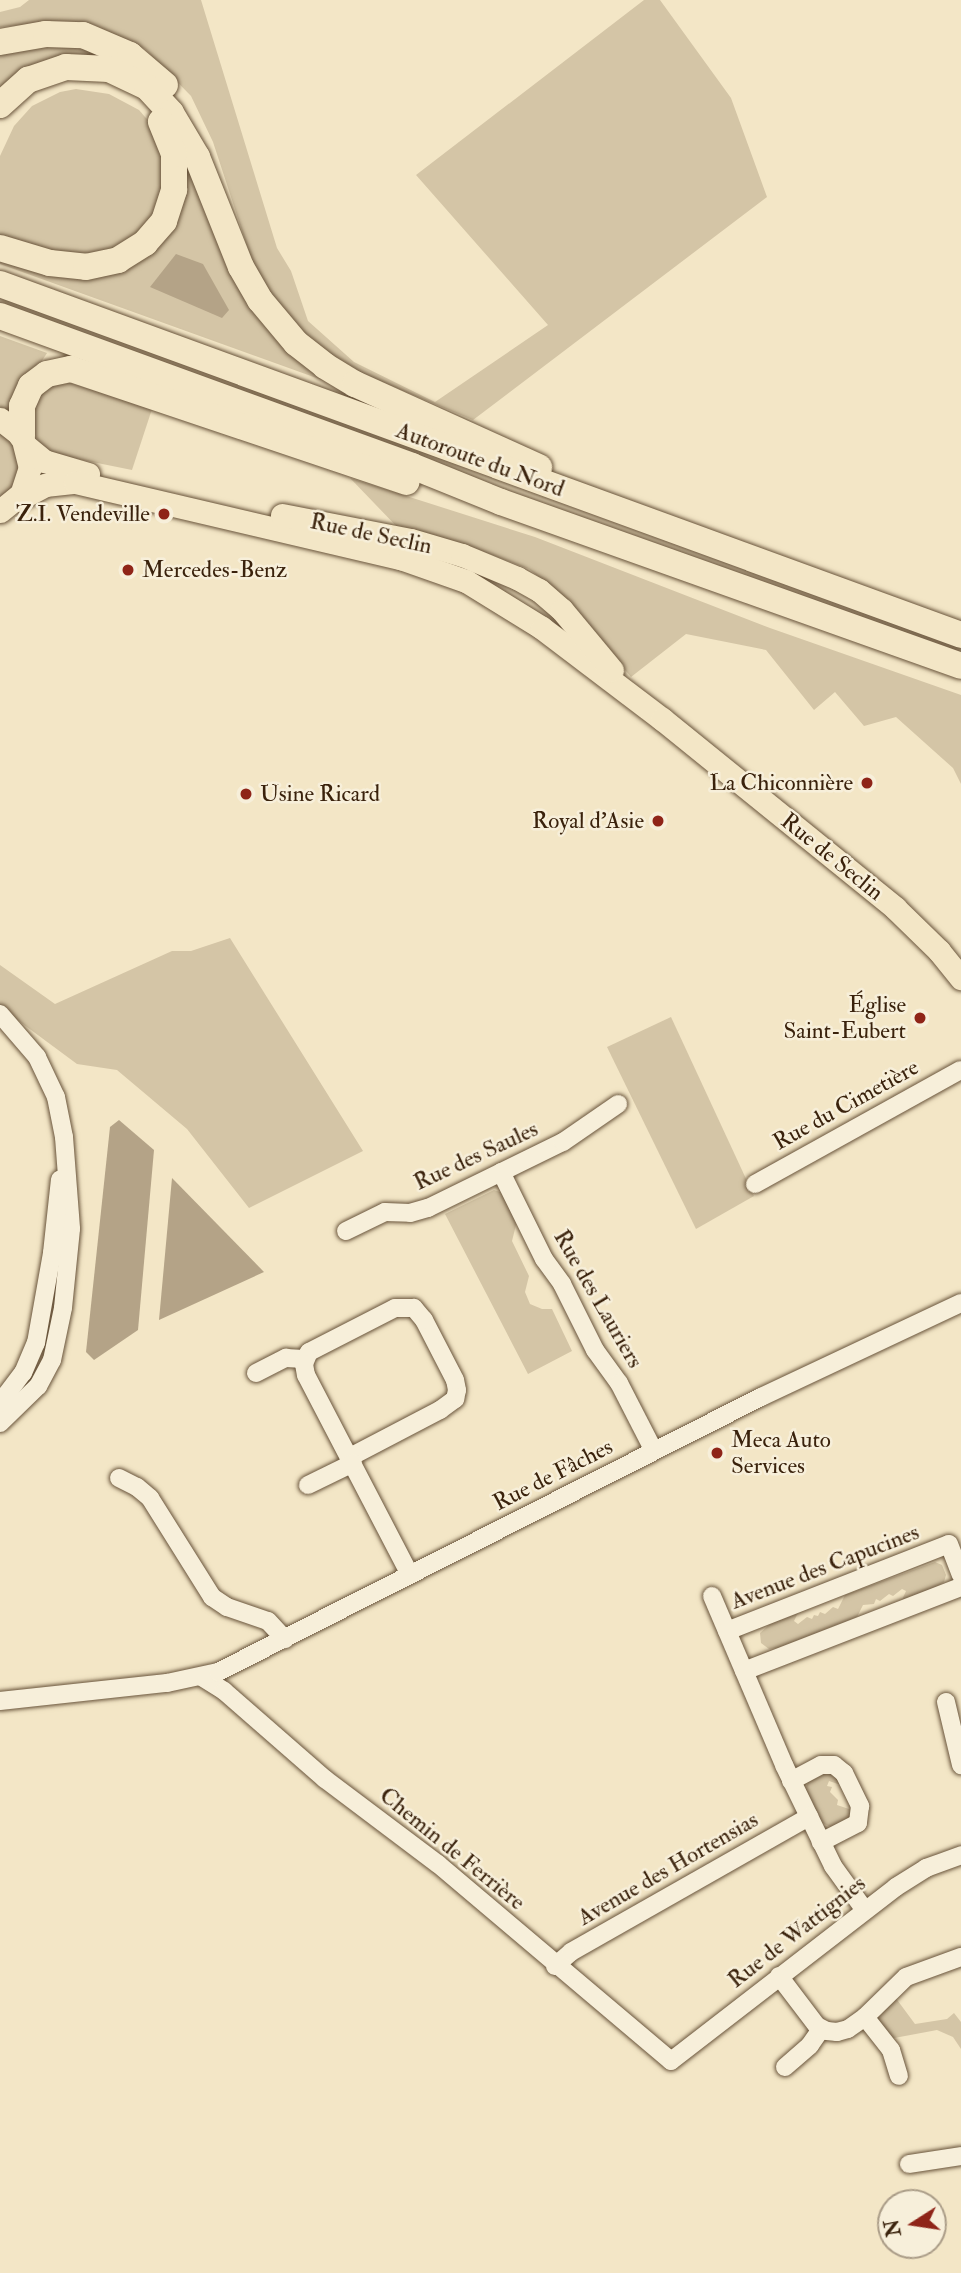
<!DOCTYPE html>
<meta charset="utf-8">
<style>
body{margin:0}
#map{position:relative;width:961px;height:2273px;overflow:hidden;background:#f3e6c6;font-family:"IM FELL Double Pica",serif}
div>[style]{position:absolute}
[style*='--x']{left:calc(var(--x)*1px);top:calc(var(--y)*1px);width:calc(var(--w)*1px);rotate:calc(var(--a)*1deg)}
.green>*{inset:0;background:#d4c5a6}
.water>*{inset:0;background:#b4a387}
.roads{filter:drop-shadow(0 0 2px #68533a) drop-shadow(0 0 2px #68533a)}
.minor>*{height:18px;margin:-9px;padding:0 9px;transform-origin:9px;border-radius:9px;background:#f7efda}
.major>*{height:23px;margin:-11.5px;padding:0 11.5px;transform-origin:11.5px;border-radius:11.5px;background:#f3e6c6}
.highway>*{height:26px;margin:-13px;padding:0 13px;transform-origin:13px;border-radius:13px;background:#f3e6c6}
.dots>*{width:19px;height:19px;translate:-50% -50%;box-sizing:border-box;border:4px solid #f7efda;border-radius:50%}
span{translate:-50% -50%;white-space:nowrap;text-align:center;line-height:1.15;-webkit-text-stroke:5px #f7efda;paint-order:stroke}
.street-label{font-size:23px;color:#3a220c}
.poi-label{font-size:23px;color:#3a220c}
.right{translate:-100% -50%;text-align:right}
.left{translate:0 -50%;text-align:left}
.north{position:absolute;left:877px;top:2189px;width:70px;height:70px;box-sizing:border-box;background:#f7efda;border:2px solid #ab9d88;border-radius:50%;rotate:258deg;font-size:19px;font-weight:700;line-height:28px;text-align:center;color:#3a220c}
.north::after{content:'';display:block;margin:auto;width:24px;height:32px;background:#8f2418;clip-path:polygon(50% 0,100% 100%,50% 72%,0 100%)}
</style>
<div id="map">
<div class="green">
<div style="clip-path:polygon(29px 0,201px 0,277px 248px,291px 271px,308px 321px,354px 362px,435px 402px,548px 325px,416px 175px,644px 0,660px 0,731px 98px,767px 197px,473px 420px,344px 366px,303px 335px,271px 298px,250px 255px,213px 142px,191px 96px,145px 49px,92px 24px,44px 23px,0 27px,0 12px,20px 7px)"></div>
<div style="clip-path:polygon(68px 41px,102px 56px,72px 54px,56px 57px,0 89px,0 51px)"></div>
<div style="clip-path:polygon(76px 89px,109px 94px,139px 110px,152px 125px,164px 156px,161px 202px,146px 226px,119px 248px,72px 257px,0 237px,0 156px,14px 126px,32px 106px,60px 92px)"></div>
<div style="clip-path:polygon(182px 155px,223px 241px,336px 385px,0 264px,0 255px,29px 266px,154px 245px)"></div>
<div style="clip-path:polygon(0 336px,47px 353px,10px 410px,0 407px)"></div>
<div style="clip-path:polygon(67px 382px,152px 409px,132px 470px,53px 454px,40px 445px,32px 428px,34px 402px,51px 385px)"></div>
<div style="clip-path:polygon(0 430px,8px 436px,19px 453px,18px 480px,0 501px)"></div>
<div style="clip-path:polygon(350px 478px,535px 537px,770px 628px,961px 695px,961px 784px,953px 768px,896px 717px,864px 726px,835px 692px,814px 710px,766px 650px,686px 634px,631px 677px,564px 597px,529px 569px,474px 548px,400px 530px)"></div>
<div style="clip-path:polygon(230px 938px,363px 1151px,249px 1208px,187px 1129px,117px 1070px,77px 1064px,0 1007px,0 965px,55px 1004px,172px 951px,191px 951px)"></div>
<div style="clip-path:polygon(671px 1017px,754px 1196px,696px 1229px,607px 1047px)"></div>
<div style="clip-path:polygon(494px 1190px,503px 1193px,517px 1221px,512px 1241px,529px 1276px,525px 1292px,530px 1304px,542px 1309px,552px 1309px,572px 1351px,528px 1374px,445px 1214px)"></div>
<div style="clip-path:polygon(935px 1562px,942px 1565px,946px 1575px,944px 1582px,936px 1587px,902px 1600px,906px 1591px,902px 1589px,893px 1596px,889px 1594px,880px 1601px,876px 1599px,874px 1604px,863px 1605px,857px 1617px,778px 1648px,769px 1649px,761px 1643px,760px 1633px,770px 1624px,798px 1613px,794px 1621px,798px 1624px,807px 1617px,812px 1619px,814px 1615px,818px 1616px,820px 1612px,825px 1614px,833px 1607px,838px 1609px,845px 1595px)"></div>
<div style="clip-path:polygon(826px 1773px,837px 1776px,841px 1785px,829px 1781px,827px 1786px,832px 1787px,830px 1792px,838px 1800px,837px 1805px,852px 1810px,850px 1818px,831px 1827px,822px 1823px,805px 1791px,808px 1782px)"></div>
<div style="clip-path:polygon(895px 1997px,915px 2024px,947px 2019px,954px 2013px,961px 2022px,961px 2049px,953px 2037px,937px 2030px,889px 2039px,876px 2021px)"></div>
</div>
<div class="water">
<div style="clip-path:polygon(176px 254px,203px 264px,229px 310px,222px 318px,150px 287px)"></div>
<div style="clip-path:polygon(119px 1120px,154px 1150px,138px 1330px,94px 1360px,86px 1352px,110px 1127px)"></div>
<div style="clip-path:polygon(172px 1178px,264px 1272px,159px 1320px)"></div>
</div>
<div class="roads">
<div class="minor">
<div style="--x:0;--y:1014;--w:57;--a:49.3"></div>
<div style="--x:37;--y:1057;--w:44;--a:64.6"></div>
<div style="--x:56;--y:1097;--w:41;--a:78.7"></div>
<div style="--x:64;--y:1137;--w:92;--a:85.6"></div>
<div style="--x:71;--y:1229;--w:79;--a:95.8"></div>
<div style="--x:63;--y:1308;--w:53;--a:101.9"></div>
<div style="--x:52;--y:1360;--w:30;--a:118"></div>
<div style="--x:38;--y:1386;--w:53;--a:135.8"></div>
<div style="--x:501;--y:1172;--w:97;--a:63.7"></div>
<div style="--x:544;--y:1259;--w:31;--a:54"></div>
<div style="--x:562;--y:1284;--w:74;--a:63.4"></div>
<div style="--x:595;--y:1350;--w:41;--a:54"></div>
<div style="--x:619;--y:1383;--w:76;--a:62.8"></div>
<div style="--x:755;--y:1184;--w:235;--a:-29"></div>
<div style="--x:346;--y:1231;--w:43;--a:-26"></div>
<div style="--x:385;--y:1212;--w:25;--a:2"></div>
<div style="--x:410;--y:1213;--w:19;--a:-16"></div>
<div style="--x:428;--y:1208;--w:150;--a:-26.1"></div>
<div style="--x:563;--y:1142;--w:67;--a:-34.6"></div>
<div style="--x:256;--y:1373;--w:34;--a:-27"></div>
<div style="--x:286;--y:1358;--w:18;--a:3"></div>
<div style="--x:0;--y:1403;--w:38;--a:-53"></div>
<div style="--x:23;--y:1373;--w:33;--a:-67"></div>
<div style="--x:36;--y:1343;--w:91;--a:-79.9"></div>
<div style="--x:52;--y:1253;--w:74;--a:-83.8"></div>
<div style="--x:350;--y:1457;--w:102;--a:-27.6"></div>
<div style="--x:440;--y:1410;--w:19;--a:-36"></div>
<div style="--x:455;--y:1399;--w:9;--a:-77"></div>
<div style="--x:457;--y:1390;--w:10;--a:-101"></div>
<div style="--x:455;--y:1380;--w:68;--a:-117.3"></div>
<div style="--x:424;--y:1320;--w:16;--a:-130"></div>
<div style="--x:414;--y:1308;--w:19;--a:180"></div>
<div style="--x:395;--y:1308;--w:97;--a:152.9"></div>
<div style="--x:309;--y:1352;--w:13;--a:113"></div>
<div style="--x:304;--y:1364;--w:11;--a:80"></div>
<div style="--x:306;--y:1375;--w:225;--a:62.5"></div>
<div style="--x:119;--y:1478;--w:20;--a:27"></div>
<div style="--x:137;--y:1487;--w:17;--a:40"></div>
<div style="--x:150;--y:1498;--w:117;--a:57.9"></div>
<div style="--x:212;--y:1597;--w:18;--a:34"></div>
<div style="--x:227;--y:1607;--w:43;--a:18.9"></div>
<div style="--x:268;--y:1621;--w:25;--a:47"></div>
<div style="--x:308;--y:1485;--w:50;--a:-26.1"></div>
<div style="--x:712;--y:1596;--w:184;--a:66.9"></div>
<div style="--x:784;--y:1765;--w:112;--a:64.1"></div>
<div style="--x:833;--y:1866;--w:53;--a:54.2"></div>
<div style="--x:727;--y:1631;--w:238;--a:-21.4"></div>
<div style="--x:949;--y:1544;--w:33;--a:69"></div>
<div style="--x:744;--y:1671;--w:233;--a:-21.2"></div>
<div style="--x:202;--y:1677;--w:26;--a:32"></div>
<div style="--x:224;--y:1691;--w:134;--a:41.1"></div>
<div style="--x:325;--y:1779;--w:141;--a:37"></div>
<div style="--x:438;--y:1864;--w:305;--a:40.2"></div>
<div style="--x:671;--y:2061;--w:284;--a:-37.7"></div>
<div style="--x:896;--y:1887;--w:36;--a:-32"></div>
<div style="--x:926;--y:1868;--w:37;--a:-20"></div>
<div style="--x:0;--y:1701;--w:168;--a:-6.2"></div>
<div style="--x:167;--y:1683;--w:52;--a:-12.2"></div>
<div style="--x:218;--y:1672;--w:609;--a:-26.86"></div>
<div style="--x:761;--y:1397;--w:221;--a:-25.2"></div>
<div style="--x:946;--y:1702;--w:65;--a:76.6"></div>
<div style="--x:791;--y:1781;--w:34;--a:-28"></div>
<div style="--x:821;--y:1765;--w:13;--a:0"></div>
<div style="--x:834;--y:1765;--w:13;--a:39"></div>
<div style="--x:844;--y:1773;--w:37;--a:64"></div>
<div style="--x:860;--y:1806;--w:17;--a:97"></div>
<div style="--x:858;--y:1823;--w:42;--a:152.8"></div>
<div style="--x:555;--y:1966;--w:21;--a:-41"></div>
<div style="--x:571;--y:1952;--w:274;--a:-29.6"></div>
<div style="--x:779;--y:1976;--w:63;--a:52.8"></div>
<div style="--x:817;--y:2026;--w:11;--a:27"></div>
<div style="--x:827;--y:2031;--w:10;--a:6"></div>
<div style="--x:837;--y:2032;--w:11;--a:-15"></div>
<div style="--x:848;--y:2029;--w:21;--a:-35"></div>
<div style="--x:865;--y:2017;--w:57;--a:-44.3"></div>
<div style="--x:906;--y:1977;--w:59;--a:-20"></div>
<div style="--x:865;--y:2017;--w:42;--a:51.8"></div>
<div style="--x:891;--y:2050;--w:27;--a:73"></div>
<div style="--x:785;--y:2067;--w:33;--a:-41"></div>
<div style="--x:810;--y:2045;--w:19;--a:-55"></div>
<div style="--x:909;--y:2164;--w:53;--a:-8.7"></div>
</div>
<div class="major">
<div style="--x:0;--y:419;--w:28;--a:38"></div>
<div style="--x:22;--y:436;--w:32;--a:76"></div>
<div style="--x:30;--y:467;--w:28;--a:108"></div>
<div style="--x:21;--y:494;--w:27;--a:141"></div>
<div style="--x:27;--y:447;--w:22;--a:39"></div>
<div style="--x:44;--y:461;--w:46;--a:16.5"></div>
<div style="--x:17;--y:500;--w:32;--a:-28"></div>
<div style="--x:45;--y:485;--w:30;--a:-6"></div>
<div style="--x:75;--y:482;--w:334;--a:13.2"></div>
<div style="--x:400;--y:558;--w:70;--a:19.2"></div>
<div style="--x:466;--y:581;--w:89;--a:31.7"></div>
<div style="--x:542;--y:628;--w:151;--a:37.2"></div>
<div style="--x:662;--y:719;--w:300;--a:39"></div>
<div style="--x:895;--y:908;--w:62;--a:44.3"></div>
<div style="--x:939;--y:951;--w:35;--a:51"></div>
<div style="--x:282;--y:515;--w:131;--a:11"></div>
<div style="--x:411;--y:540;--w:53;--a:16.4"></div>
<div style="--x:462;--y:555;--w:60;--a:22.7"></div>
<div style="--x:517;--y:578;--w:25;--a:29"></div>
<div style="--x:539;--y:590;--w:30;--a:41"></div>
<div style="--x:562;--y:610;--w:78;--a:50.2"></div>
</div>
<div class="highway">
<div style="--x:0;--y:42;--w:47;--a:-9.9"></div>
<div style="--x:46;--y:34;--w:37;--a:2"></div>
<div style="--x:83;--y:35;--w:51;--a:23.1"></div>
<div style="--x:130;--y:55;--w:46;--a:40.6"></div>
<div style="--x:0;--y:105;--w:38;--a:-42"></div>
<div style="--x:28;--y:80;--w:40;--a:-18.9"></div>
<div style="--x:66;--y:67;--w:43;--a:2.7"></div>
<div style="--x:109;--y:69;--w:42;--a:25.3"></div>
<div style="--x:147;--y:87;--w:35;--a:47"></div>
<div style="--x:171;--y:113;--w:51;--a:59.4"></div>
<div style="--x:197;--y:157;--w:118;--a:68.2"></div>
<div style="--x:241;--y:267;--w:38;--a:60"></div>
<div style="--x:260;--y:300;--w:56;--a:50.1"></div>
<div style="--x:296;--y:343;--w:37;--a:38"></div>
<div style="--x:325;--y:366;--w:35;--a:31"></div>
<div style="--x:355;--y:384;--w:202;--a:24.3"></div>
<div style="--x:0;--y:248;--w:52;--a:16.7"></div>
<div style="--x:50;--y:263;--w:36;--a:6"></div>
<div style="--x:86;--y:267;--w:33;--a:-12"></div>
<div style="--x:118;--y:260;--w:32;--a:-32"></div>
<div style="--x:145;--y:243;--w:29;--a:-49"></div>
<div style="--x:164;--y:221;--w:33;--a:-72"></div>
<div style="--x:174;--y:190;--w:36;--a:-90"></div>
<div style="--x:174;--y:154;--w:35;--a:-112"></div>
<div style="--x:0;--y:284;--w:1023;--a:20.06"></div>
<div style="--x:0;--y:316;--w:438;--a:20"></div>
<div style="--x:412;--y:466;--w:96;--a:22"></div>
<div style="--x:501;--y:502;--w:488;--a:19.6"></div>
<div style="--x:22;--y:436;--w:30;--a:-90"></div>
<div style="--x:22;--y:406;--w:22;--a:-66"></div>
<div style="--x:31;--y:386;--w:20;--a:-37"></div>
<div style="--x:47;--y:374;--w:25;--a:-12"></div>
<div style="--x:71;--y:369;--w:354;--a:18.6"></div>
</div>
</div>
<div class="dots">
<div style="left:164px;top:514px;background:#8f2418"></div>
<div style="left:128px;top:570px;background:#8f2418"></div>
<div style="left:867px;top:783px;background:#8f2418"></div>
<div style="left:246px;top:794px;background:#8f2418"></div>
<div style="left:658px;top:821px;background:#8f2418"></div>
<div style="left:920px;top:1018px;background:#8f2418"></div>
<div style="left:717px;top:1453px;background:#8f2418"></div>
</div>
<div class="street-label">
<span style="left:480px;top:460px;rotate:20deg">Autoroute du Nord</span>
<span style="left:371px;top:534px;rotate:12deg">Rue de Seclin</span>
<span style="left:832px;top:857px;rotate:39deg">Rue de Seclin</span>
<span style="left:846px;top:1105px;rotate:-29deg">Rue du Cimetière</span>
<span style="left:476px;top:1156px;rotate:-25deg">Rue des Saules</span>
<span style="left:598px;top:1299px;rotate:60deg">Rue des Lauriers</span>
<span style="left:553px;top:1475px;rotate:-27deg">Rue de Fâches</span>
<span style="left:825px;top:1567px;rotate:-21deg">Avenue des Capucines</span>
<span style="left:452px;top:1849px;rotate:39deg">Chemin de Ferrière</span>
<span style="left:668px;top:1869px;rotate:-30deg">Avenue des Hortensias</span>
<span style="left:797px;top:1932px;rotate:-38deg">Rue de Wattignies</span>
</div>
<div class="poi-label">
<span class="right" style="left:150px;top:514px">Z.I. Vendeville</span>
<span class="left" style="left:142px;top:570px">Mercedes-Benz</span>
<span class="right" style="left:853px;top:783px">La Chiconnière</span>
<span class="left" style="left:260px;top:794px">Usine Ricard</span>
<span class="right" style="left:644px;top:821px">Royal d'Asie</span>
<span class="right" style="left:906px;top:1018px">Église<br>Saint-Eubert</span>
<span class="left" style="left:731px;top:1453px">Meca Auto<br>Services</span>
</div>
<div class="north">N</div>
</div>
